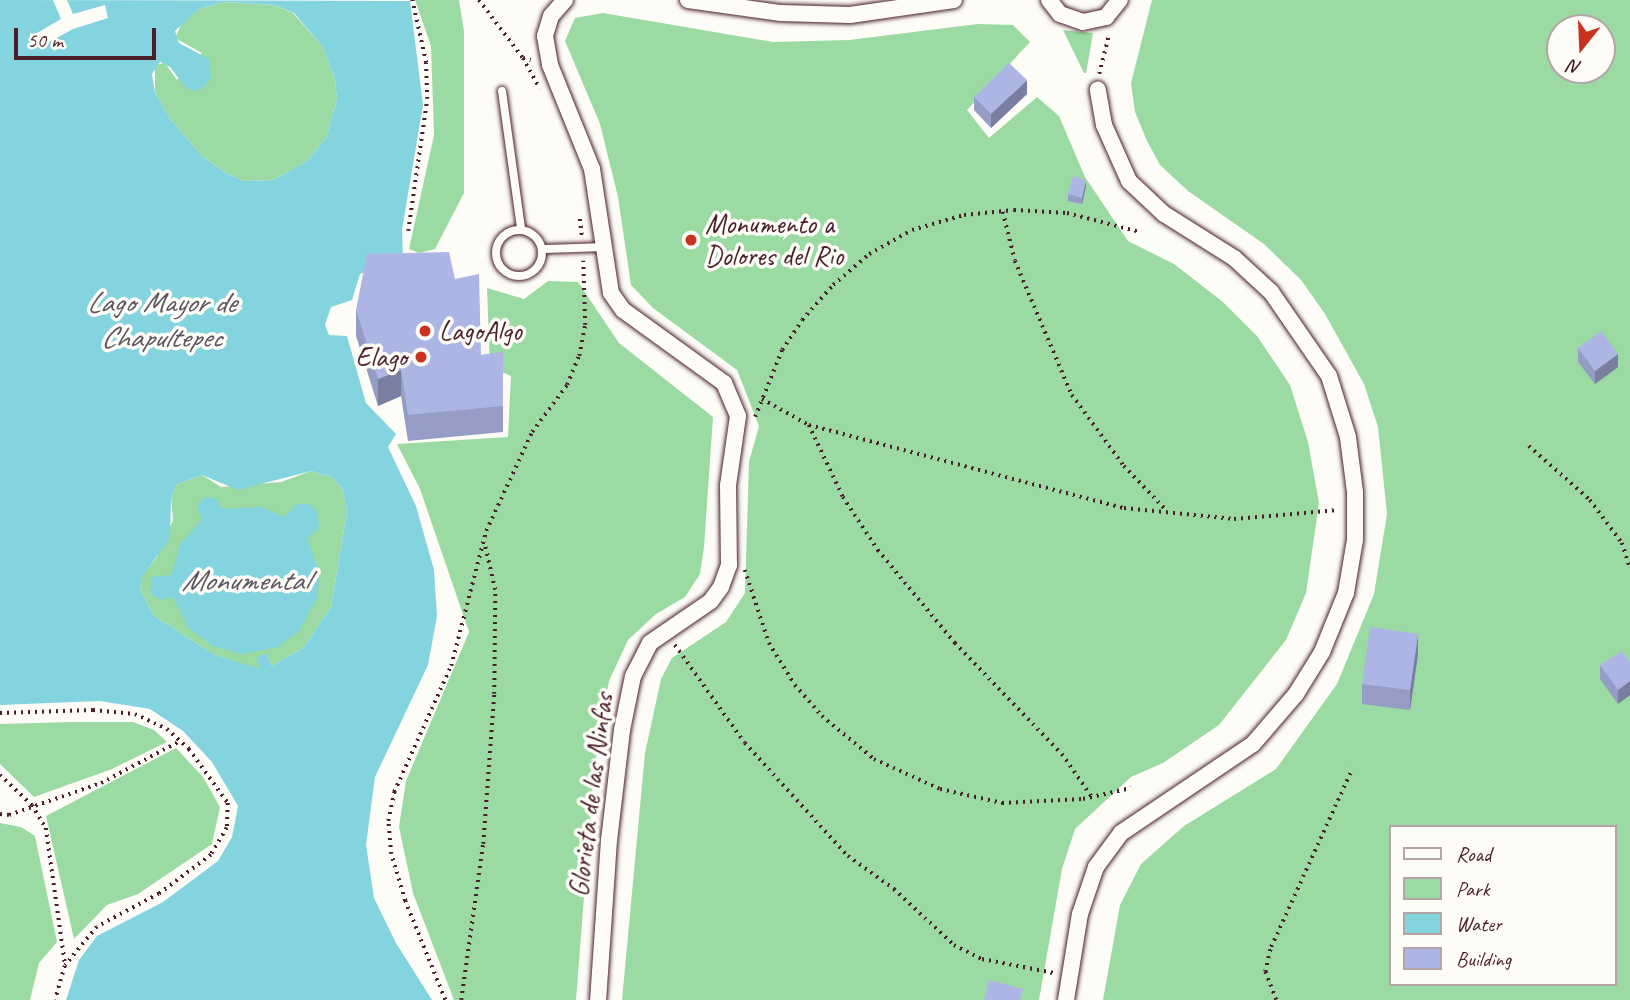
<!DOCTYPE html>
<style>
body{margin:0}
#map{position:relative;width:1630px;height:1000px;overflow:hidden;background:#fdfcf7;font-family:Caveat,sans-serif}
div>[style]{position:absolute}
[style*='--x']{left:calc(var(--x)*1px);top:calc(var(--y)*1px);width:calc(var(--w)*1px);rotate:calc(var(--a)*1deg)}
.green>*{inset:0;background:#9bdaa3}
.water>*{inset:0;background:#84d4df}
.pier>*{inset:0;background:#fdfcf7}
.path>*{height:3.5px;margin-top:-1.75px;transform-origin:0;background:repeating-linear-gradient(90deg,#4a1f2b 0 2px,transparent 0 7px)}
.roads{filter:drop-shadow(0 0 2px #4a1f2b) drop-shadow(0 0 2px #4a1f2b)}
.lane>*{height:8px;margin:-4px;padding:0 4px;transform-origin:4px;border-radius:4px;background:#fdfcf7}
.lane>.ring{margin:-4px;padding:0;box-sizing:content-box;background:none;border:8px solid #fdfcf7;border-radius:50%}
.street>*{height:16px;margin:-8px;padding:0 8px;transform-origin:8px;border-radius:8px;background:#fdfcf7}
.wall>*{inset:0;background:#959cc5}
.shaded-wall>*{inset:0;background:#797fa0}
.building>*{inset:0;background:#adb5e5}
.dots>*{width:19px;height:19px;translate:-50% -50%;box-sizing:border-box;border:4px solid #fdfcf7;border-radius:50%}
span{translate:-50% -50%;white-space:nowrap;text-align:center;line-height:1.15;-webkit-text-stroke:7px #fdfcf7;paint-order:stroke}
.poi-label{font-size:28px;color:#4a1f2b}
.left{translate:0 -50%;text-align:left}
.right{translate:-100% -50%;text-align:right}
.street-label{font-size:28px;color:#4a1f2b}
.water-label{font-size:30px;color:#5b5561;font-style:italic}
.legend{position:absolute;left:1389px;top:825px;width:228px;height:161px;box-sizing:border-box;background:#fdfcf7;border:2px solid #b5a4a5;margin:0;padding:9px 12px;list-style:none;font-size:21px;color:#4a1f2b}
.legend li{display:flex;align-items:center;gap:14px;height:35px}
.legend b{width:35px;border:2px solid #b5a4a5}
.north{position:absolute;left:1546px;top:14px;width:70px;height:70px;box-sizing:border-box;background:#fdfcf7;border:2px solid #b5a4a5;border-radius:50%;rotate:198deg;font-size:19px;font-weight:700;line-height:28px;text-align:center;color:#4a1f2b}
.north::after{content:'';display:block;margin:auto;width:24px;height:32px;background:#c8321e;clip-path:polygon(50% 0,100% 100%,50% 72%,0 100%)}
.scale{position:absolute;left:14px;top:28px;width:142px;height:32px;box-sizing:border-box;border:4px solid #4a1f2b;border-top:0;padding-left:9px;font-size:21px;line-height:24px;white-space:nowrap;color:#4a1f2b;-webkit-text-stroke:5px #fdfcf7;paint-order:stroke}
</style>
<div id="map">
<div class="green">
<div style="clip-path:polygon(415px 0,459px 0,464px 31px,464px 193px,435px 249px,419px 253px,409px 249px,434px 135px,431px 46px)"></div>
<div style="clip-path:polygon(evenodd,1152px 0,1630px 0,1630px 1000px,1103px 1000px,1120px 905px,1141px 864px,1184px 826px,1276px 769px,1337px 684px,1374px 594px,1387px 514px,1378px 427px,1364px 384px,1325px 314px,1301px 280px,1264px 244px,1188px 191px,1160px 165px,1147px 141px,1135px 112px,1131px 83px,1152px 0,1560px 28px,1602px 28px,1602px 70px,1560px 70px,1560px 28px,1152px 0,1390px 827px,1614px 827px,1614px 984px,1390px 984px,1390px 827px)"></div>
<div style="clip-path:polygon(224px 2px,274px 5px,293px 13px,323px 47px,335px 79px,337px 99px,326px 138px,307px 161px,273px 180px,244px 181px,224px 172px,201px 155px,172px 121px,155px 93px,155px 65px,165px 63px,177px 80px,202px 53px,175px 38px,182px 23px,199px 9px)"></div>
<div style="clip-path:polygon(603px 13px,773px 42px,849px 40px,978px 24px,1013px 25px,1030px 42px,967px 110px,989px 138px,1037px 97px,1059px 116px,1085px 177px,1128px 241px,1174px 264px,1223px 302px,1257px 336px,1290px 385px,1308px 442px,1319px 503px,1306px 593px,1286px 640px,1219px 725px,1163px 763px,1131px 777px,1075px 829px,1062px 869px,1039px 1000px,622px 1000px,645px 753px,661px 679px,672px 658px,726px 622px,745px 593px,749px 462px,759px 426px,737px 370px,653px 308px,631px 285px,618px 197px,600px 124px,565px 41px,575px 18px)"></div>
<div style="clip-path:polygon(1063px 30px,1093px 33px,1086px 73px,1084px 73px)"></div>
<div style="clip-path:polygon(548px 281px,578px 282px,619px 343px,713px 417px,704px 547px,700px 574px,685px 597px,656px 614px,628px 640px,609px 681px,594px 768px,576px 1000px,454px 1000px,413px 893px,399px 827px,406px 781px,469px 632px,420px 489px,397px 444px,508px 437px,511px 376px,490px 367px,487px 288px,524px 299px)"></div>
<div style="clip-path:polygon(311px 471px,332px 477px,342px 488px,347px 511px,331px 607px,303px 648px,272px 666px,266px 653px,261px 670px,215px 655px,154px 616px,140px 590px,142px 576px,157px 557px,173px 520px,171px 498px,177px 484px,202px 475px,221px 487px,281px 482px)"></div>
<div style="clip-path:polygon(72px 722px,133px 722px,154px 730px,167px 742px,112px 769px,34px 797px,0 764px,0 724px)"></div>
<div style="clip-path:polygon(176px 748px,203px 777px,220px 807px,212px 844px,138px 894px,107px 905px,74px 939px,46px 816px)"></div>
<div style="clip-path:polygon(0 823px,21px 827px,35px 836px,57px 942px,39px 963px,30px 1000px,0 1000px)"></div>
</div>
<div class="water">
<div style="clip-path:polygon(evenodd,0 0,410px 1px,423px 105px,402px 230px,403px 258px,360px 274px,352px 300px,331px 307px,325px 325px,329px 335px,347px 336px,366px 403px,396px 434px,388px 447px,416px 506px,434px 570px,437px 616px,428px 665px,375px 777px,366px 845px,374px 898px,396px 943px,432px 1000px,66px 1000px,79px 960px,97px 936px,163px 902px,218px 861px,232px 837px,238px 806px,212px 762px,183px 731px,150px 709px,100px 701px,0 705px,0 0,224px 2px,274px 5px,294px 13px,323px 47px,335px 79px,337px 99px,326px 138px,307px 161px,273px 180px,244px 181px,224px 172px,201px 155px,172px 121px,155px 93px,152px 74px,160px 62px,170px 67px,186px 88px,197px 91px,204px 87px,211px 78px,209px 59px,179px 43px,175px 31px,199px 9px,224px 2px,0 0,311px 471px,332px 477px,342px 488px,347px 511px,331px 607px,303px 648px,272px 666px,266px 653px,256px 658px,260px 669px,215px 655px,154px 616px,140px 590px,142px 577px,170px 538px,171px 498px,177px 484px,202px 475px,238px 490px,311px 471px)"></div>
<div style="clip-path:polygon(204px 498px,216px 498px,222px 509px,261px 507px,285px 517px,297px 504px,309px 504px,318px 512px,319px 529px,307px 538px,319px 571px,318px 597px,299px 631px,278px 647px,242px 654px,213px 646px,189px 628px,173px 597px,161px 600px,150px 593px,152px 577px,171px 575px,181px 543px,202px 520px,197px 507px)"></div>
</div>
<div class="pier">
<div style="clip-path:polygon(53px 0,67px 0,73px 14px,105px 5px,108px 18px,73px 29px,40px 47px,32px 36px,61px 19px)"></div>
</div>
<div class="path">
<div style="--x:479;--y:0;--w:73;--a:52.8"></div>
<div style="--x:523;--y:58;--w:8;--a:14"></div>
<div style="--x:523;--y:58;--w:35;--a:61"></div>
<div style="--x:1099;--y:74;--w:41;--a:-76"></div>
<div style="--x:1003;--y:212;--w:50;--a:76.2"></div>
<div style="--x:1015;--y:261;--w:146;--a:67"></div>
<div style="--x:1072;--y:395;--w:88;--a:53.8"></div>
<div style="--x:1124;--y:466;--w:62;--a:46.3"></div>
<div style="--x:580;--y:219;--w:17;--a:83"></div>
<div style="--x:408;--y:231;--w:133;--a:-81.8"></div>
<div style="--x:427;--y:99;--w:36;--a:-92"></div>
<div style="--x:426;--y:63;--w:65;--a:-102.5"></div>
<div style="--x:762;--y:399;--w:54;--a:29"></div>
<div style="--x:809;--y:425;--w:80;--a:64.7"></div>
<div style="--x:843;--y:497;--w:64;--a:56.6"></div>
<div style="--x:878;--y:550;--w:121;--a:50.4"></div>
<div style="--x:955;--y:643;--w:154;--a:46.1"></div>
<div style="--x:1062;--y:754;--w:52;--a:55.1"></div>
<div style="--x:755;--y:417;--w:72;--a:-68.1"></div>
<div style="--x:782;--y:350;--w:36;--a:-56"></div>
<div style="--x:802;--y:320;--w:47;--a:-48.5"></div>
<div style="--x:833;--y:285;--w:48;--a:-40.7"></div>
<div style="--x:869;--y:254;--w:49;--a:-29.2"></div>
<div style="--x:912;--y:230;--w:54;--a:-16.1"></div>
<div style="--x:964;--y:215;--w:50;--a:-5.7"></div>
<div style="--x:1014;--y:210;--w:53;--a:3.2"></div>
<div style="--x:1067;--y:213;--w:75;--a:14.6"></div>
<div style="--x:809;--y:425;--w:326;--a:14.8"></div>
<div style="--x:1124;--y:508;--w:111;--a:5.7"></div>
<div style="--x:1234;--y:519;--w:104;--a:-4.9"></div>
<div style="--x:1529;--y:446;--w:81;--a:41.5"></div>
<div style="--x:1590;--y:500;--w:54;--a:53.3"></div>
<div style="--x:1622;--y:543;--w:26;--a:72"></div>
<div style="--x:745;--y:570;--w:77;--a:71.8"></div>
<div style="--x:769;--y:643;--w:49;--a:58.2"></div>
<div style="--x:795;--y:685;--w:41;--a:48.9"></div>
<div style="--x:822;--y:716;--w:67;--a:39.6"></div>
<div style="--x:874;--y:759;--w:72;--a:24.4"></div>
<div style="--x:940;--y:789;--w:64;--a:12.7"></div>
<div style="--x:1002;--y:803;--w:81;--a:-2.8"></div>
<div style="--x:1083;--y:799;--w:49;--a:-12.9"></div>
<div style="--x:675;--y:645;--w:120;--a:54.5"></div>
<div style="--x:745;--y:743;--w:153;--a:47.7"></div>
<div style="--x:848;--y:856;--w:57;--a:35.7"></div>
<div style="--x:894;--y:889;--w:82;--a:43"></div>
<div style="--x:954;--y:945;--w:31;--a:27"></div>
<div style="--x:982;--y:959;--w:73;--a:11"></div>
<div style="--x:0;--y:713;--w:93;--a:-1.8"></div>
<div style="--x:93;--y:710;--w:42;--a:5.4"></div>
<div style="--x:135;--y:714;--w:35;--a:25"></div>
<div style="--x:167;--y:729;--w:30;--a:42"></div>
<div style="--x:189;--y:749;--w:67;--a:54.2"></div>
<div style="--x:228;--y:803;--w:25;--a:92"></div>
<div style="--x:227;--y:828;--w:31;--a:121"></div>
<div style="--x:211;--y:855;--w:65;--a:143.1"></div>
<div style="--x:159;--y:894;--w:70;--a:152"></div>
<div style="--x:97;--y:927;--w:50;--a:129.4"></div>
<div style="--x:65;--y:966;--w:35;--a:106"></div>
<div style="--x:0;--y:775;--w:44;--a:43.2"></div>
<div style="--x:32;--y:805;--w:27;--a:59"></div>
<div style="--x:46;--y:828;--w:137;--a:82"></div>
<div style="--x:0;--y:814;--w:9;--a:6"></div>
<div style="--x:9;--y:815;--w:97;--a:-19.2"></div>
<div style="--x:101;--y:783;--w:89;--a:-28"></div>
<div style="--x:445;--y:1000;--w:107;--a:-112"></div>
<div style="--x:405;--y:901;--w:49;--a:-106.6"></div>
<div style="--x:391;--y:854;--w:33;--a:-95"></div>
<div style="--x:388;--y:821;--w:30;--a:-78"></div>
<div style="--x:394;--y:792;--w:138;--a:-65.7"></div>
<div style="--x:451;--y:666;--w:139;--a:-75.5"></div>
<div style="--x:486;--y:531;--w:109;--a:-65.1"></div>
<div style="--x:532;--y:432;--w:59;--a:-53.3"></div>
<div style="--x:567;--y:385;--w:31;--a:-68"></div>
<div style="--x:579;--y:356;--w:32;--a:-79"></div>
<div style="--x:585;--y:325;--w:64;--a:-91.8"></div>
<div style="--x:461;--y:1000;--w:158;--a:-82"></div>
<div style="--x:483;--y:844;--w:150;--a:-85.8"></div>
<div style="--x:494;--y:694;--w:104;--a:-89.4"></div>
<div style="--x:495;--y:590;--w:49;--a:-102.9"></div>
<div style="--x:1276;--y:1000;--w:30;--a:-111"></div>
<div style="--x:1265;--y:972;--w:26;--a:-77"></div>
<div style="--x:1271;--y:947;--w:196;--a:-65.5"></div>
</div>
<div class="roads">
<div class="lane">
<div style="--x:502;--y:91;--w:138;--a:82.1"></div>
<div class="ring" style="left:496px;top:230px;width:38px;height:38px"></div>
<div style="--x:542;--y:249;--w:59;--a:-1.9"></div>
</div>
<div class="street">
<div style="--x:565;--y:0;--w:21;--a:131"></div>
<div style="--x:551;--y:16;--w:21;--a:107"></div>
<div style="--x:545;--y:36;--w:29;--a:80"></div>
<div style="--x:550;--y:65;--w:112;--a:68"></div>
<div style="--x:592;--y:169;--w:125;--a:81.3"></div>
<div style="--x:611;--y:293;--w:21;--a:55"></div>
<div style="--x:623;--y:310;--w:125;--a:35.9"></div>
<div style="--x:724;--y:383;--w:36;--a:67"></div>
<div style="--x:738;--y:416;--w:70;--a:98.2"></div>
<div style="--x:728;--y:485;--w:80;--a:89.3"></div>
<div style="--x:729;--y:565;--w:23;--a:110"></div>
<div style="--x:721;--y:587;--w:17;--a:126"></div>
<div style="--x:711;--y:601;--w:74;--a:145.5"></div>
<div style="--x:650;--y:643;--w:37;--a:117"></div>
<div style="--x:633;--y:676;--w:55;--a:101.5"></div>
<div style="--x:622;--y:730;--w:111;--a:96.7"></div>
<div style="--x:609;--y:840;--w:160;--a:93.9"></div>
<div style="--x:688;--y:0;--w:94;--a:8"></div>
<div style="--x:781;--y:13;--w:69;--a:1.7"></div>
<div style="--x:850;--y:15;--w:105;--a:-8.2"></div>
<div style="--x:1049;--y:0;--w:18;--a:52"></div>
<div style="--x:1060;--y:14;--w:24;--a:19"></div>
<div style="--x:1083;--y:22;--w:24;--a:-12"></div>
<div style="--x:1106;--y:17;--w:22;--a:-51"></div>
<div style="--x:1066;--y:1000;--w:87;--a:-80.8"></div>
<div style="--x:1080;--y:914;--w:50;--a:-71.2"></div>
<div style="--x:1096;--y:867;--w:42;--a:-53.7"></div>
<div style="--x:1121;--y:833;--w:159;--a:-34"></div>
<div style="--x:1253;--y:744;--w:66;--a:-49.3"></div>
<div style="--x:1296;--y:694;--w:49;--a:-58.2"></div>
<div style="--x:1322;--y:652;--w:64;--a:-67.9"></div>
<div style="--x:1346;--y:593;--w:54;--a:-80.4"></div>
<div style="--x:1355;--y:540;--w:48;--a:-90"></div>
<div style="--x:1355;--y:492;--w:55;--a:-97.3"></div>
<div style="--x:1348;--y:437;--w:64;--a:-107.3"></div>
<div style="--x:1329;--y:376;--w:102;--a:-124.6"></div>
<div style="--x:1271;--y:292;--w:50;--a:-137.4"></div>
<div style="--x:1234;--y:258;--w:83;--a:-147.8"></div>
<div style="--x:1164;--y:214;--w:48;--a:-136.7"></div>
<div style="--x:1129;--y:181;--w:61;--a:-114.1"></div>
<div style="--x:1104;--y:125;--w:36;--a:-100"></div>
</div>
</div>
<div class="wall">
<div style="clip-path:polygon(1027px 94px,991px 128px,974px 110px,974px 97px)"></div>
<div style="clip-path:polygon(1086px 186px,1082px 204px,1068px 201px,1068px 194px)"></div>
<div style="clip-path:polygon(455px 279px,481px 355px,503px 352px,503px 432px,408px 441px,401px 396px,378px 406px,356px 336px,356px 310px)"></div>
<div style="clip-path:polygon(1578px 348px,1618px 367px,1595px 384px,1578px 362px)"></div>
<div style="clip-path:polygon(1418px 654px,1410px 710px,1362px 704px,1362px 684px)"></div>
<div style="clip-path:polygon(1630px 662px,1630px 695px,1618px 704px,1600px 679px,1600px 665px)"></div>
</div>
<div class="shaded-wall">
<div style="clip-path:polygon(1027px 80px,1027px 94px,991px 128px,991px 114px)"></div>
<div style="clip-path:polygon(1086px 180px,1086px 186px,1082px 204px,1082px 198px)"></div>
<div style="clip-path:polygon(1618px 354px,1618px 367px,1595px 384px,1595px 371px)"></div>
<div style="clip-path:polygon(401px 370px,401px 396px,378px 406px,378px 379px)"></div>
<div style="clip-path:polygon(1418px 634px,1418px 654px,1410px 710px,1410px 690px)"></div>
<div style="clip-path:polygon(1630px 681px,1630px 695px,1618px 704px,1618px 690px)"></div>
</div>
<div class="building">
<div style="clip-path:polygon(1009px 63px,1027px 80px,991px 114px,974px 97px)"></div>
<div style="clip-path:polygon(1073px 176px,1086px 180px,1082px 198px,1068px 194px)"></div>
<div style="clip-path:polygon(449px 252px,455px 279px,479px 274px,481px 355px,503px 352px,503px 406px,408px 415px,401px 370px,378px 379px,356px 310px,367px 254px)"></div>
<div style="clip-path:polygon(1601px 331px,1618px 354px,1595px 371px,1578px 348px)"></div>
<div style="clip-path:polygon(1370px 627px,1418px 634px,1410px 690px,1362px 684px)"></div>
<div style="clip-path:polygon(1622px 651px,1630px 662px,1630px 681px,1618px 690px,1600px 665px)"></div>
<div style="clip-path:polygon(989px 980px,1023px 989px,1020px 1000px,984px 1000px)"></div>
</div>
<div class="dots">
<div style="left:691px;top:240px;background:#c8321e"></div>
<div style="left:425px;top:331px;background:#c8321e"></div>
<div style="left:421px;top:357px;background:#c8321e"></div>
</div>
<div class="poi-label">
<span class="left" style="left:705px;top:240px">Monumento a<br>Dolores del Rio</span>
<span class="left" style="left:439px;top:331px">LagoAlgo</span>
<span class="right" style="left:407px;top:357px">Elago</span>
</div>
<div class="street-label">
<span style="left:591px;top:795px;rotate:-83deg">Glorieta de las Ninfas</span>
</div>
<div class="water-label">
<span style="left:161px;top:319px">Lago Mayor de<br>Chapultepec</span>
<span style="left:245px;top:580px">Monumental</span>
</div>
<ul class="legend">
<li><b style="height:9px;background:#fdfcf7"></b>Road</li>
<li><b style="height:19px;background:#9bdaa3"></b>Park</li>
<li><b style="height:19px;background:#84d4df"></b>Water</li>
<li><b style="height:19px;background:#adb5e5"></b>Building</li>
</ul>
<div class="north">N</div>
<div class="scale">50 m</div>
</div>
